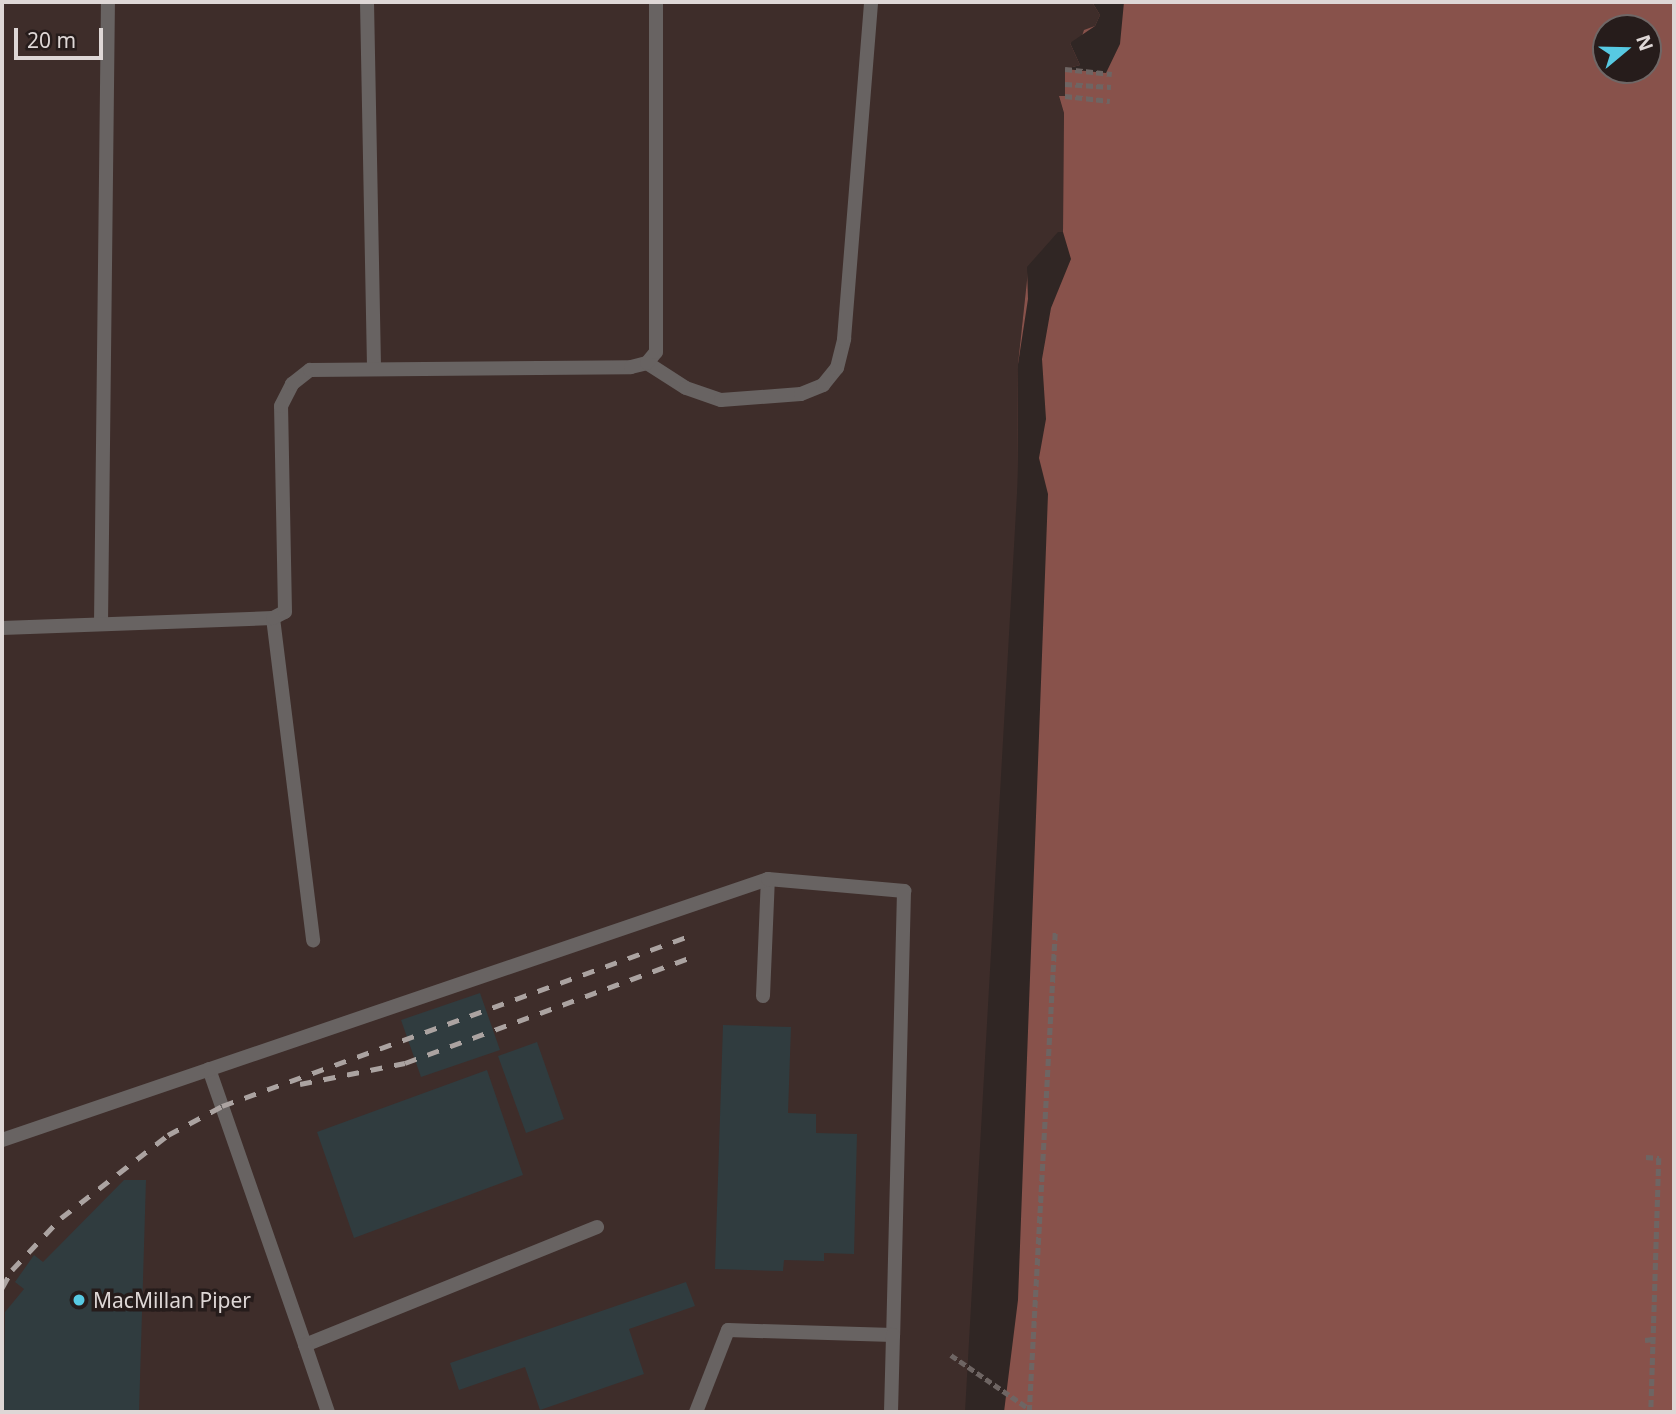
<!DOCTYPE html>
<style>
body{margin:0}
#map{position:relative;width:1676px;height:1414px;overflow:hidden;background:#302624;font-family:"Noto Sans",sans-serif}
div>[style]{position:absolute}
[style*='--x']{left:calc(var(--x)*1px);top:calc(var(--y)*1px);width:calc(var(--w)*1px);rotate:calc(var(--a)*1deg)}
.built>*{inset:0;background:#3e2d2a}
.water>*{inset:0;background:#88524b}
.pier>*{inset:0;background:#302624}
.building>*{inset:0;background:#303c3f}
.path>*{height:4.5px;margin-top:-2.25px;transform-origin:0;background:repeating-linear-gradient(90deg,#6e6563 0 7px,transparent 0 10.5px)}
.lane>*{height:14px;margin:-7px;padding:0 7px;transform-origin:7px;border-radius:7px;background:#686362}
.rail>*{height:5px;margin-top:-2.5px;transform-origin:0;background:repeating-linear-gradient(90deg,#aba3a1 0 12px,transparent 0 24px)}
.dots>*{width:19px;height:19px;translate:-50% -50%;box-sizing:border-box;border:4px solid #261c1b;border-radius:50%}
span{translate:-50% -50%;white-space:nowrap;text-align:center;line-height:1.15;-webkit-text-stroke:7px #261c1b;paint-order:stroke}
.poi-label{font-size:21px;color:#ded7d6}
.left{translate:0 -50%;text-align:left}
.frame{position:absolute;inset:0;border:4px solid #ded7d6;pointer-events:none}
.north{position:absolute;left:1592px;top:14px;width:70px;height:70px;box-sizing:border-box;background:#261c1b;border:2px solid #706766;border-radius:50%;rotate:71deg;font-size:19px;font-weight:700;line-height:28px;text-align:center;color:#ded7d6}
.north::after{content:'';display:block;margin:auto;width:24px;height:32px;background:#57c9e2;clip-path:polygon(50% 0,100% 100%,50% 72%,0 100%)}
.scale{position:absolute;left:14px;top:28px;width:89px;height:32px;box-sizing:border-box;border:4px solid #ded7d6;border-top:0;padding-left:9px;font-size:21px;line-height:24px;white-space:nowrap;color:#ded7d6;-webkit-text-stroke:5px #261c1b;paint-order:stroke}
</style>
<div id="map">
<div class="built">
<div style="clip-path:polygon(2px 2px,1092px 2px,1098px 7px,1100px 15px,1081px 66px,1065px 69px,1065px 96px,1059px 97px,1064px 113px,1063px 232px,1028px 271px,1018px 364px,1017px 510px,970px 1412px,2px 1412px)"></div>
</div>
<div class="water">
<div style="clip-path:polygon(evenodd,1092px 2px,1674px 2px,1674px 1412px,969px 1412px,1017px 510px,1018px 364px,1028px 271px,1063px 232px,1064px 113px,1059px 96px,1065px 96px,1065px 69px,1080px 65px,1070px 43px,1081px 39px,1084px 30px,1095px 26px,1100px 15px,1092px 2px,1606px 28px,1648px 28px,1648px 70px,1606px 70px,1606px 28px)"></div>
</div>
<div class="pier">
<div style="clip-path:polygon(1092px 2px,1124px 2px,1120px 44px,1106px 73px,1065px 69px,1080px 65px,1070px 43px,1095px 26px,1100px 15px)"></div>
<div style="clip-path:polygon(1058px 232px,1063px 232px,1071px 259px,1051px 308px,1042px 359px,1046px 419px,1039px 458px,1048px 494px,1018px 1300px,1004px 1412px,965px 1412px,1017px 493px,1018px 364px,1028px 299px,1027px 267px)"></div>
</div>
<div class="building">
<div style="clip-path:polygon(480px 993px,500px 1050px,421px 1077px,401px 1020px)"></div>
<div style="clip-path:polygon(723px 1025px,791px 1027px,788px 1113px,816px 1114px,816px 1133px,857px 1134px,854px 1254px,824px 1253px,824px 1261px,784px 1260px,783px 1271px,715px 1269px)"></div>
<div style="clip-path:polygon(537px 1042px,564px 1119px,526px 1133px,498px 1056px)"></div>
<div style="clip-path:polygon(487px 1070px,523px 1175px,354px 1238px,317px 1132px)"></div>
<div style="clip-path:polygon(124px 1180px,146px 1180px,139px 1412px,3px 1412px,5px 1312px,24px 1289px,15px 1282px,34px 1255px,43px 1262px)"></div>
<div style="clip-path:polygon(686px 1282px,695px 1306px,629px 1329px,644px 1374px,540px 1410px,525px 1367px,459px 1390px,450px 1363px)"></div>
</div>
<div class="path">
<div style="--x:1065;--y:69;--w:47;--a:6.1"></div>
<div style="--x:1065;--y:84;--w:46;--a:3.7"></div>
<div style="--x:1065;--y:96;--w:45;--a:6.3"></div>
<div style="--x:1646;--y:1157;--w:13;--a:4"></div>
<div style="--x:1659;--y:1158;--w:254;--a:91.8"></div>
<div style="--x:1645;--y:1340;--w:9;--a:-6"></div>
<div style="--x:951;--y:1355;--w:93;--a:34.5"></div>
<div style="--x:1029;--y:1412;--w:480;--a:-86.9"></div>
</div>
<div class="lane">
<div style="--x:367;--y:2;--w:367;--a:88.9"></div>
<div style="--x:647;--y:363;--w:46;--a:32.7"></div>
<div style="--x:686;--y:388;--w:37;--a:19"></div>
<div style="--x:721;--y:400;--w:80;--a:-4.3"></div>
<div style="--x:801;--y:394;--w:24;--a:-22"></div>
<div style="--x:823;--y:385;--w:22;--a:-51"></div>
<div style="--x:837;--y:368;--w:30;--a:-76"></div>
<div style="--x:844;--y:339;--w:338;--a:-85.4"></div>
<div style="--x:273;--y:618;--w:325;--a:82.9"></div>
<div style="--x:101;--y:624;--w:622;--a:-89.36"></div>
<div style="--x:2;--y:628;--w:271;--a:-2.1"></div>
<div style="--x:273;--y:618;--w:13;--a:-27"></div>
<div style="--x:285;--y:612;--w:206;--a:-91.1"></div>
<div style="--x:281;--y:406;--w:25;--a:-63"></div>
<div style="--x:292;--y:384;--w:23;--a:-38"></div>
<div style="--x:310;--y:370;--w:321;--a:-0.5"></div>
<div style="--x:631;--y:367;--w:16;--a:-14"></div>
<div style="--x:647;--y:363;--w:14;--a:-51"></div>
<div style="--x:656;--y:352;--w:350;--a:-90"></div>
<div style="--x:763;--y:996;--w:117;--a:-87.6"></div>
<div style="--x:209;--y:1069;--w:292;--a:70.8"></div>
<div style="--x:305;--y:1345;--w:315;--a:-22"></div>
<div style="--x:2;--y:1140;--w:809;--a:-18.82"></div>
<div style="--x:768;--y:879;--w:137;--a:5"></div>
<div style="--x:904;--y:891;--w:444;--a:91.4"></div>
<div style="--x:893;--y:1335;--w:165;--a:-178.3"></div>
<div style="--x:728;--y:1330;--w:88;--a:111.3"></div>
<div style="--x:305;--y:1345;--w:71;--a:71.1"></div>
<div style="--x:891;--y:1412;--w:77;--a:-88.5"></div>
</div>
<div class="rail">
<div style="--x:300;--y:1084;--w:107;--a:-11.3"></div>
<div style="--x:405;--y:1063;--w:311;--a:-20.3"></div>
<div style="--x:2;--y:1288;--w:21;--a:-61"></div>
<div style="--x:12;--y:1270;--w:71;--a:-46.7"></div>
<div style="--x:61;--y:1218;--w:135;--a:-37.8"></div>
<div style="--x:168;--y:1135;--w:61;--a:-28.2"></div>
<div style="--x:222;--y:1106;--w:497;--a:-20"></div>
</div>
<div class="dots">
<div style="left:79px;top:1300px;background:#57c9e2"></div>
</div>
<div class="poi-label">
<span class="left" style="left:93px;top:1300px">MacMillan Piper</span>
</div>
<div class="frame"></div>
<div class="north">N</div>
<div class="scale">20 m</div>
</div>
